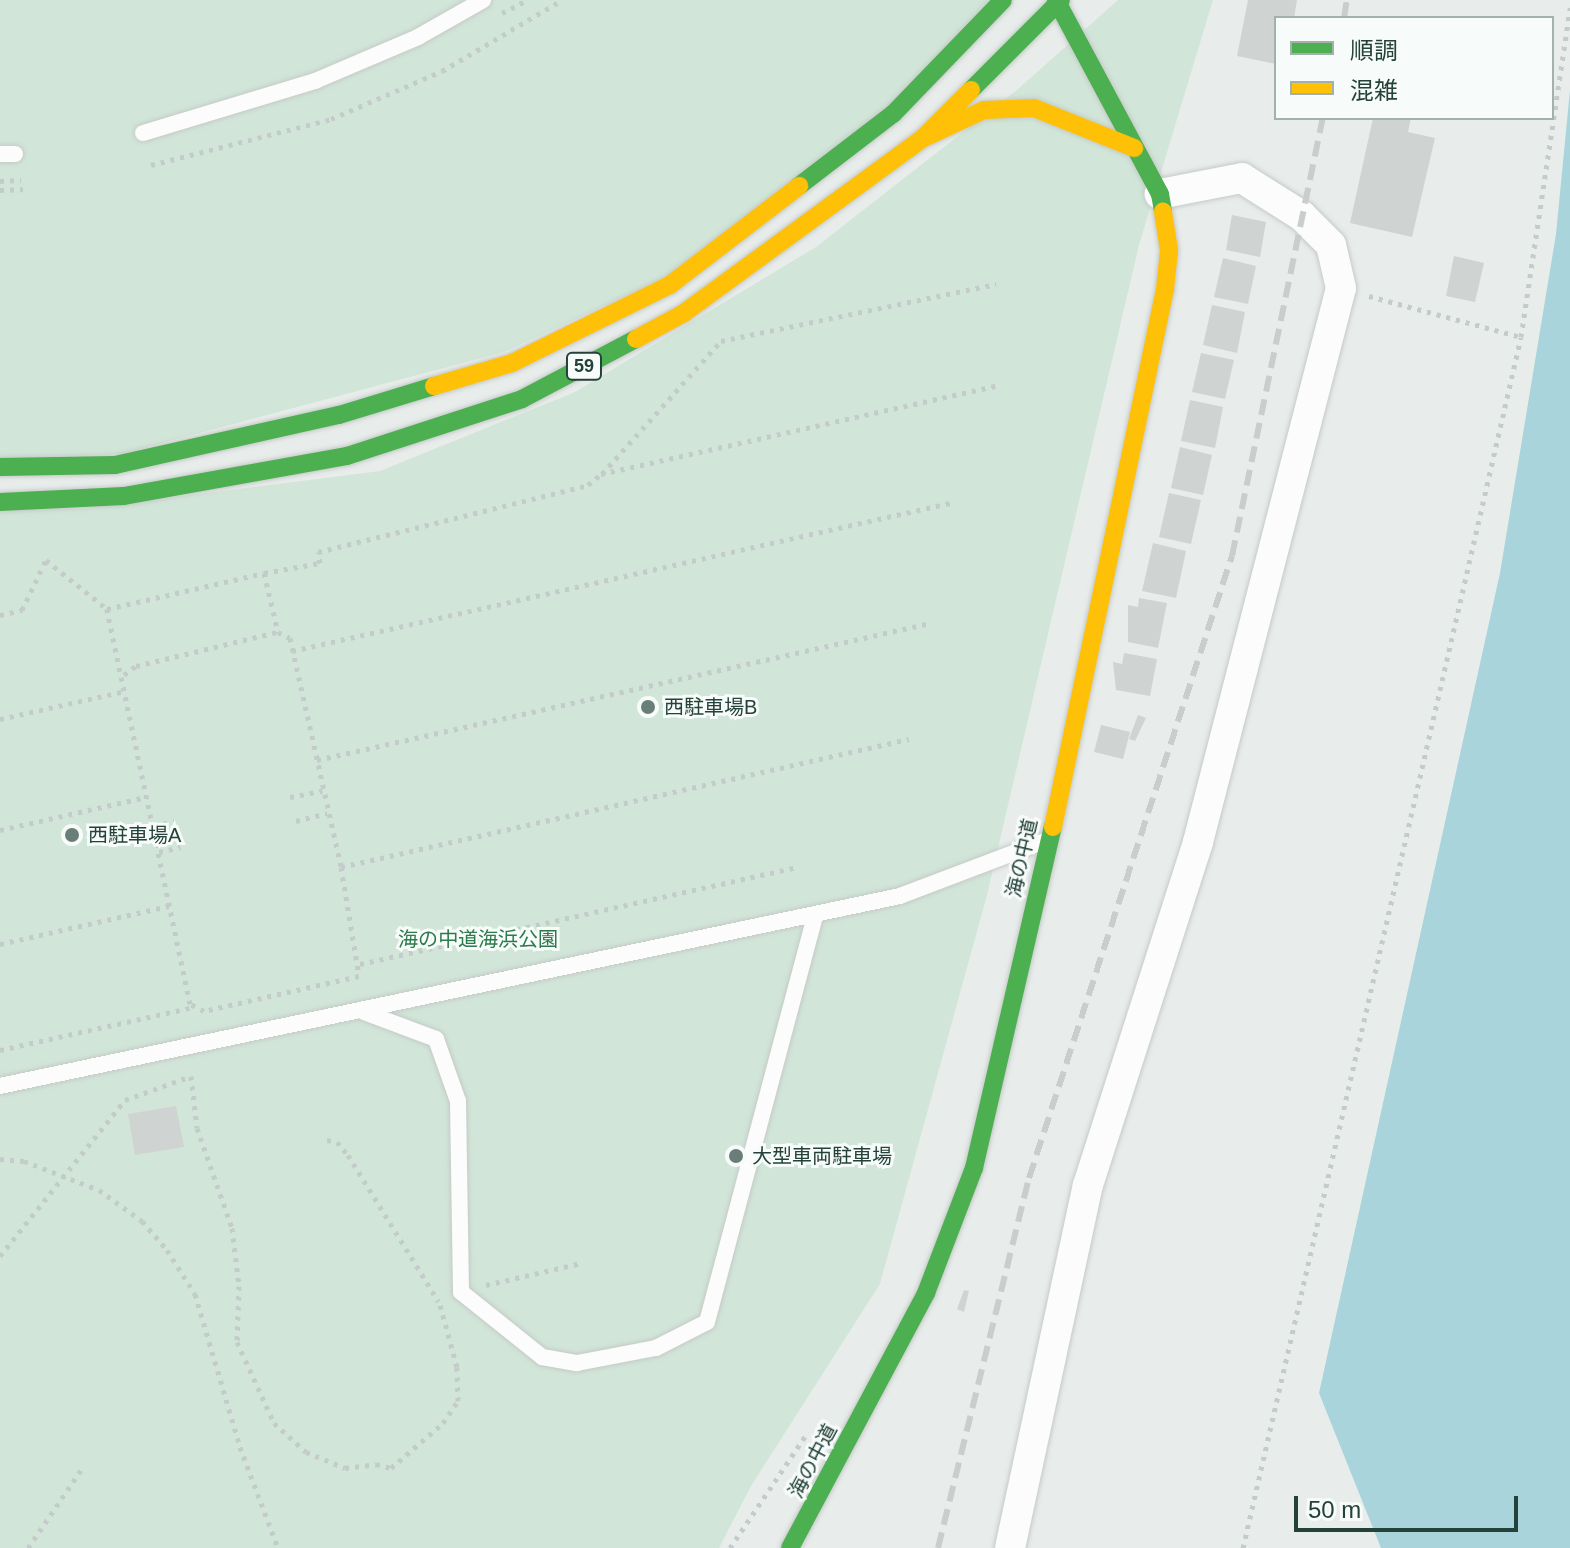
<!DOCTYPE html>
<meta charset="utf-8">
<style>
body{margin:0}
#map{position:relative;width:1570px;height:1548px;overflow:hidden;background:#e8edeb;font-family:Helvetica,"Noto Sans JP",sans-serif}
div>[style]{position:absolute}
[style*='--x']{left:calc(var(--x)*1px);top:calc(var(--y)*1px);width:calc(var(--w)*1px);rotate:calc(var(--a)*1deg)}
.green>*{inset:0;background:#d1e6d8}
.water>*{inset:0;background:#a9d4db}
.building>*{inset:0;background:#cfd4d2}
.path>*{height:5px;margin-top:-2.5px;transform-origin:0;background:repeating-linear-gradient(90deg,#c3ccca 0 4px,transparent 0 10px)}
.roads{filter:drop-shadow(0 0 2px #c5cac8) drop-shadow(0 0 2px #c5cac8)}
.lane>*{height:16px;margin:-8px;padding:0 8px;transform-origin:8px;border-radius:8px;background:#fcfcfc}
.street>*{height:30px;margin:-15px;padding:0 15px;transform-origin:15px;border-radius:15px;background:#fcfcfc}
.fast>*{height:18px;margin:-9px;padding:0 9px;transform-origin:9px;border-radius:9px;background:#4caf50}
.slow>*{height:18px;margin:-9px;padding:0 9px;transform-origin:9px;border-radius:9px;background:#ffc107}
.rail>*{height:6px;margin-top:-3px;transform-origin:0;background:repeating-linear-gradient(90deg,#c9cdcc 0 16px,transparent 0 24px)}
.dots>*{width:22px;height:22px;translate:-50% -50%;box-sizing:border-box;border:4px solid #f7fbf9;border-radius:50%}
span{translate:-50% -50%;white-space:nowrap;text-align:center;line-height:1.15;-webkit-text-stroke:6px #f7fbf9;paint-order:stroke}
.shield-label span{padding:2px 6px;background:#f7fbf9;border:2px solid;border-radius:6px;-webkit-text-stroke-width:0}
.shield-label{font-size:18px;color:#24423a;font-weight:700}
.poi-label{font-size:20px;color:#24423a}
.left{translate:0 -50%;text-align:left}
.street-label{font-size:20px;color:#24423a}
.park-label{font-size:20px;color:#2d7a4b}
.legend{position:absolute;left:1274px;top:16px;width:280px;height:104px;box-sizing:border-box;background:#f7fbf9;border:2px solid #a3b1ad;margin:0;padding:10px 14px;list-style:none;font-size:24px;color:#24423a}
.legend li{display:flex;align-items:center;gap:16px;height:40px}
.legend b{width:40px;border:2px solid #a3b1ad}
.scale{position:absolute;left:1294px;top:1496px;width:224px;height:36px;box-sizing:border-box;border:4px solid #24423a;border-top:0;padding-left:10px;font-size:24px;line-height:28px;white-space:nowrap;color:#24423a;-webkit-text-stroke:6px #f7fbf9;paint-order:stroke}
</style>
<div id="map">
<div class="green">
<div style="clip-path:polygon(0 0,989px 0,887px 108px,668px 276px,504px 352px,121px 454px,0 459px)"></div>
<div style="clip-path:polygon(1118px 0,1213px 0,1139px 245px,987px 895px,880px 1284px,751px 1486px,719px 1548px,0 1548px,0 507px,80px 509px,380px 471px,575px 392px,816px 247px,1017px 90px)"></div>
</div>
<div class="water">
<div style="clip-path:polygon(1570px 90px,1570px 1548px,1381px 1548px,1319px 1393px,1500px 573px,1556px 234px)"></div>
</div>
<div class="building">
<div style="clip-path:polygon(1248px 0,1297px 0,1294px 18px,1276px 18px,1276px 64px,1237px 56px)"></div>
<div style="clip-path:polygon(1373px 118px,1411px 118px,1408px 132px,1435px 138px,1412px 237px,1350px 223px)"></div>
<div style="clip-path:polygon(1232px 215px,1266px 222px,1260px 257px,1226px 250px)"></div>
<div style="clip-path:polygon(1454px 256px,1484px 263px,1475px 302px,1446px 296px)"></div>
<div style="clip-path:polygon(1223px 258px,1256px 266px,1248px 304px,1214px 297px)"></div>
<div style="clip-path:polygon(1212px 305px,1245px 312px,1237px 353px,1203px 345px)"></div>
<div style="clip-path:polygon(1201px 353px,1234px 360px,1225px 399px,1192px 392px)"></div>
<div style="clip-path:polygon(1190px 400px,1223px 407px,1215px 448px,1181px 441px)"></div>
<div style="clip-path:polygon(1180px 447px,1212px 455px,1203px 495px,1171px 488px)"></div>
<div style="clip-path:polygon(1169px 493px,1201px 500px,1191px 544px,1159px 537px)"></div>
<div style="clip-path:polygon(1153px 543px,1186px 551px,1176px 598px,1142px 591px)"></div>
<div style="clip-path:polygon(1139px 598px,1167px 603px,1158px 648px,1128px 642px,1128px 605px,1138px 607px)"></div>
<div style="clip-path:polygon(1124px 653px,1157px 659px,1150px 696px,1116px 690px,1113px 662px,1122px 664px)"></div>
<div style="clip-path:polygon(1138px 715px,1146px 718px,1135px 741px,1129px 739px)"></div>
<div style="clip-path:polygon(1101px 725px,1130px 732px,1123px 759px,1094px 752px)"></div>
<div style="clip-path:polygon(176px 1106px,184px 1147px,135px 1155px,128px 1114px)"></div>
<div style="clip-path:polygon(964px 1290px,969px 1291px,964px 1312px,957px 1309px)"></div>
</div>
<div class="path">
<div style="--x:502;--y:13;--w:28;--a:-27"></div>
<div style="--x:151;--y:165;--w:186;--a:-14.3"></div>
<div style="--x:331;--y:119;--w:121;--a:-23.4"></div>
<div style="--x:442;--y:71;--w:139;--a:-30.6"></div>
<div style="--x:0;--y:181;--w:21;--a:-3"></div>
<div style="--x:0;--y:190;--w:23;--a:-2"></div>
<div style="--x:1369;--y:296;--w:157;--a:15.1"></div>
<div style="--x:602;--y:474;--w:178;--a:-48.2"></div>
<div style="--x:721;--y:341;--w:281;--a:-11.7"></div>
<div style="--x:264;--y:573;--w:57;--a:-10.1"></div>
<div style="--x:320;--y:563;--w:11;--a:-100"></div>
<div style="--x:318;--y:552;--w:278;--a:-13.9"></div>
<div style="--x:588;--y:485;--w:17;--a:-40"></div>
<div style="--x:601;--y:474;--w:407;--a:-12.6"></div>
<div style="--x:0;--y:615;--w:23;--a:-13"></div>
<div style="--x:22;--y:610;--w:55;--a:-64.4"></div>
<div style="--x:46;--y:560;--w:78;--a:38.8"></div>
<div style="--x:292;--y:651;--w:679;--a:-12.68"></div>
<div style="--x:124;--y:675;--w:15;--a:-37"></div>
<div style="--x:136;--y:666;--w:146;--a:-13.5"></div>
<div style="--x:278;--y:632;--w:13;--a:27"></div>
<div style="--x:290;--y:638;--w:235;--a:77.4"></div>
<div style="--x:341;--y:867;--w:110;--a:80.6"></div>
<div style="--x:359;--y:976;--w:159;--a:167.3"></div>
<div style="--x:204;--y:1011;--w:16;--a:-153"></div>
<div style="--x:190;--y:1004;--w:404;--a:-101.9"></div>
<div style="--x:107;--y:609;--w:161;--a:-12.9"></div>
<div style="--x:264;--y:573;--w:61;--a:76.7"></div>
<div style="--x:0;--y:719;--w:128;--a:-12.6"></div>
<div style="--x:317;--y:760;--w:624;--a:-12.59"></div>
<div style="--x:290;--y:797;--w:33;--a:-11"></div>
<div style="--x:296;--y:821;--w:32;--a:-14"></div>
<div style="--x:154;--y:826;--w:21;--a:-14"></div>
<div style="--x:0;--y:830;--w:151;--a:-12.7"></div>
<div style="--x:159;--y:852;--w:22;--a:-13"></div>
<div style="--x:341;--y:867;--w:582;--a:-12.7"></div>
<div style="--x:0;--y:944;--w:173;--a:-12.7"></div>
<div style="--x:360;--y:964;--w:444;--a:-12.5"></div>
<div style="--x:0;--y:1050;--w:199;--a:-12.5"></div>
<div style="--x:327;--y:1140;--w:10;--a:11"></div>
<div style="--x:337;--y:1142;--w:17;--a:50"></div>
<div style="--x:348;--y:1155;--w:172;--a:58.3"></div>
<div style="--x:0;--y:1159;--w:24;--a:5"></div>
<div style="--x:24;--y:1161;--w:80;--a:21.1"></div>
<div style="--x:99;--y:1190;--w:53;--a:35.8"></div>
<div style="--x:142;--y:1221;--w:38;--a:49"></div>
<div style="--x:167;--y:1250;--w:52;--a:57.5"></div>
<div style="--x:195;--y:1294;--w:159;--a:73.6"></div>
<div style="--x:240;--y:1447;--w:108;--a:69.4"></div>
<div style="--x:0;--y:1256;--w:200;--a:-51.3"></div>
<div style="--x:125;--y:1100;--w:70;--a:-20"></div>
<div style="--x:191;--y:1076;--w:52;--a:83.4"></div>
<div style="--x:197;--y:1128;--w:106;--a:70.7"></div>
<div style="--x:232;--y:1228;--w:58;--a:83.1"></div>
<div style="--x:239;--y:1286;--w:56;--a:92"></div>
<div style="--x:237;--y:1342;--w:89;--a:65.4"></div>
<div style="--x:274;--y:1423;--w:43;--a:42.2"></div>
<div style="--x:306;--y:1452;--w:42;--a:22.3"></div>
<div style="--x:345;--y:1468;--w:31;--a:-7"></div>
<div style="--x:376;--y:1464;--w:16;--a:15"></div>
<div style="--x:391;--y:1468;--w:69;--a:-40.9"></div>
<div style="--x:443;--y:1423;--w:27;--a:-56"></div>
<div style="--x:458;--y:1401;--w:34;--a:-92"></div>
<div style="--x:457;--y:1367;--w:68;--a:-105.3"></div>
<div style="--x:486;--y:1285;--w:98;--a:-13"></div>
<div style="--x:28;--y:1548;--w:98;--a:-55.8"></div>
<div style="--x:730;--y:1548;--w:140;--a:-56.1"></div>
<div style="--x:1243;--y:1548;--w:1242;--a:-77.07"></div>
<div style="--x:1521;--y:337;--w:333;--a:-81.5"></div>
</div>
<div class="roads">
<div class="lane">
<div style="--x:143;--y:133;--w:180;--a:-16.8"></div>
<div style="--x:315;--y:81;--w:112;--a:-23.1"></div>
<div style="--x:418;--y:37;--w:75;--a:-29.6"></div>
<div style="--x:0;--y:154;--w:15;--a:0"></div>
<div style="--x:364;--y:1012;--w:77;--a:20.6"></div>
<div style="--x:436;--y:1039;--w:66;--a:70.5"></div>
<div style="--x:458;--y:1101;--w:191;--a:89.1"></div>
<div style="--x:461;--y:1292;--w:104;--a:38.7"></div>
<div style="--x:542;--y:1357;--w:36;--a:10"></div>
<div style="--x:577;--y:1363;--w:80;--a:-10.8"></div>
<div style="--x:656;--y:1348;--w:57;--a:-27"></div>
<div style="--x:707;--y:1322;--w:421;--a:-75.1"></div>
<div style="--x:0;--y:1086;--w:920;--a:-11.92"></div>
<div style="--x:900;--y:896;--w:155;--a:-20.8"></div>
</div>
<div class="street">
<div style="--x:1010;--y:1548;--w:371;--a:-77.9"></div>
<div style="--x:1088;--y:1185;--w:360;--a:-72.2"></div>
<div style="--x:1198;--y:842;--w:572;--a:-75.53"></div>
<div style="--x:1341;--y:288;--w:44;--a:-103.1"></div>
<div style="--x:1331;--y:245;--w:41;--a:-135"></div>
<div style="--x:1302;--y:216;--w:71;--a:-147.7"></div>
<div style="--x:1242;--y:178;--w:84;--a:169"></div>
</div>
<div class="fast">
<div style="--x:1056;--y:0;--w:220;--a:61.8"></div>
<div style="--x:1160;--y:194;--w:17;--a:80"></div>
<div style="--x:971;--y:90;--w:127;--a:-45"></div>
<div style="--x:799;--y:186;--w:118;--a:-37.5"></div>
<div style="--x:893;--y:114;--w:158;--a:-46"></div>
<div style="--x:0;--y:467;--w:115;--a:-1"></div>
<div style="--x:115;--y:465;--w:230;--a:-12.6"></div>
<div style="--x:339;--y:415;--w:99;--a:-17"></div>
<div style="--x:0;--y:502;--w:124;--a:-2.8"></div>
<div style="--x:124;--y:496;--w:227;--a:-10.2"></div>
<div style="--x:347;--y:456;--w:184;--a:-18"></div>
<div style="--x:522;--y:399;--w:129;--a:-27.8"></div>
<div style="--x:790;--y:1548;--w:289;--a:-61.9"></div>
<div style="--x:926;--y:1293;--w:134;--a:-69"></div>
<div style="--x:974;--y:1168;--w:350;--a:-77"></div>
</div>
<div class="slow">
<div style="--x:928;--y:136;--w:62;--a:-24.9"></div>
<div style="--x:984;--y:110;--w:50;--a:-2.3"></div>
<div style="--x:1034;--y:108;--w:108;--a:21.8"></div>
<div style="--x:636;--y:339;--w:55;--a:-28.4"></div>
<div style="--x:684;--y:313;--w:296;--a:-36.2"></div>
<div style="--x:923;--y:138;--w:68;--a:-45"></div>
<div style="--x:434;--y:386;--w:81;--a:-16.4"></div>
<div style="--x:512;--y:363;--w:176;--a:-26.3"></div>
<div style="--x:670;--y:285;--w:163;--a:-37.5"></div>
<div style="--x:1053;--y:827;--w:550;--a:-78.24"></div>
<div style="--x:1165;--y:289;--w:39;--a:-84"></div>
<div style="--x:1169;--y:250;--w:39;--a:-99"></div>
</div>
</div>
<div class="rail">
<div style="--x:1344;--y:18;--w:18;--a:-81"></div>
<div style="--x:938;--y:1548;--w:381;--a:-76.2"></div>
<div style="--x:1029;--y:1178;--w:654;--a:-71.93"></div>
<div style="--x:1232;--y:556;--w:447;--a:-78.3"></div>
</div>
<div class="dots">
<div style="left:648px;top:707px;background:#697e78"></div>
<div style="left:72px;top:835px;background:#697e78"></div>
<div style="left:736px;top:1156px;background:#697e78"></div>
</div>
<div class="shield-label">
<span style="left:584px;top:366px">59</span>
</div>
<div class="poi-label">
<span class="left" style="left:664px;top:707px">西駐車場B</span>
<span class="left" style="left:88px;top:835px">西駐車場A</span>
<span class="left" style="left:752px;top:1156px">大型車両駐車場</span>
</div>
<div class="street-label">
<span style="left:1022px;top:858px;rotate:-77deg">海の中道</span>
<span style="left:813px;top:1461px;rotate:-62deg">海の中道</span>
</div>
<div class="park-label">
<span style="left:478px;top:939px">海の中道海浜公園</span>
</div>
<ul class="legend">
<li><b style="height:10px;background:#4caf50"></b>順調</li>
<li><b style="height:10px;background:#ffc107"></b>混雑</li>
</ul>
<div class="scale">50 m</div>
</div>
